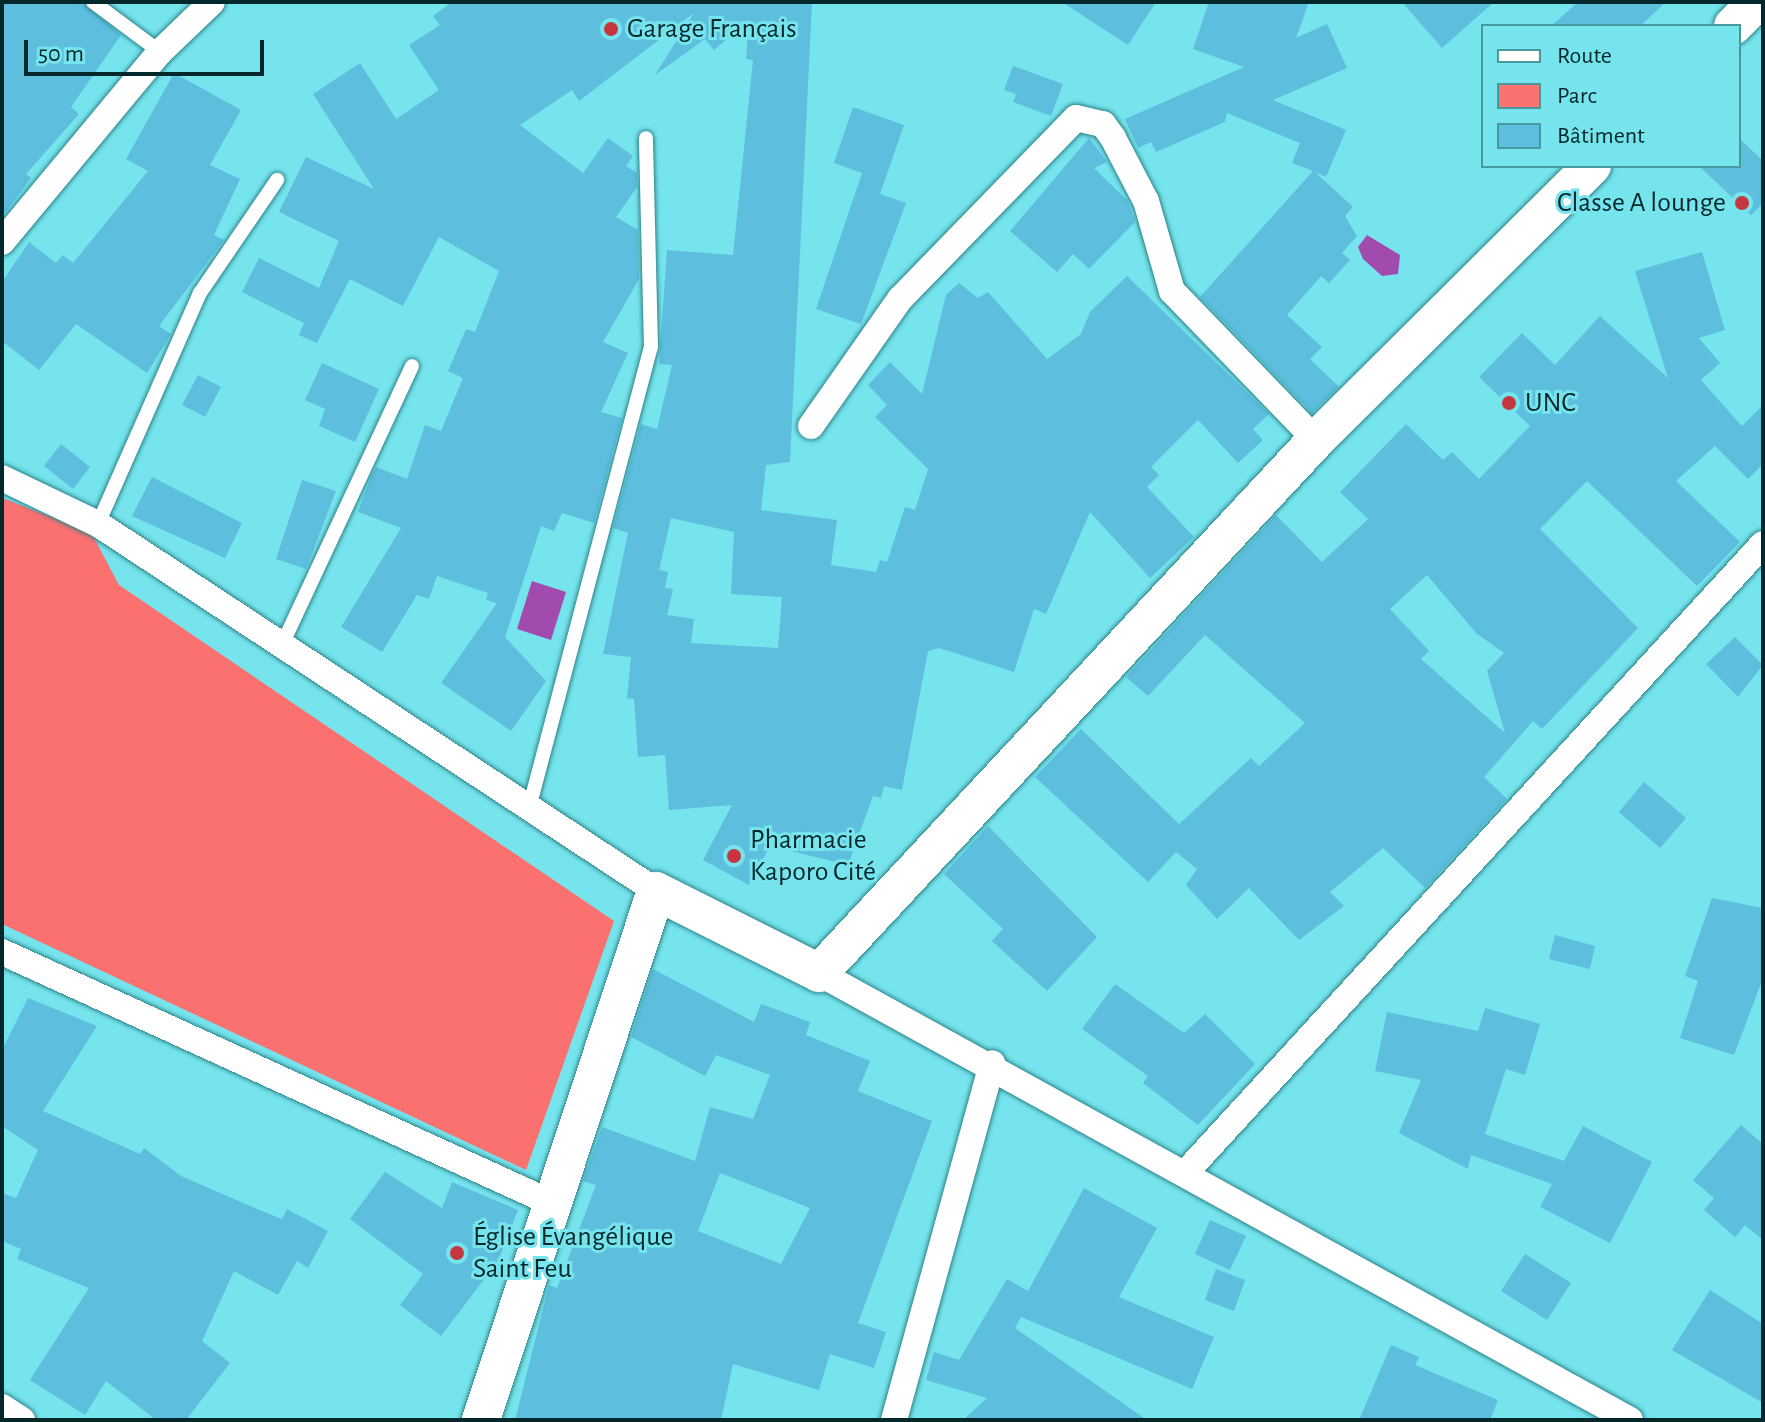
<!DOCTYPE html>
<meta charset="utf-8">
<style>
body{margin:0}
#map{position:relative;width:1765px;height:1422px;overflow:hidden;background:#76e4ed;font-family:"Alegreya Sans",sans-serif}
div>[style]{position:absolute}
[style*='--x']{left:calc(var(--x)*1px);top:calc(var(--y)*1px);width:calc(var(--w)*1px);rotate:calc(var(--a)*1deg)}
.green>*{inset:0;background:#fa7170}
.water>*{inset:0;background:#a24bae}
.building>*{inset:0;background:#5dbede}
.roads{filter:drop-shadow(0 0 2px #2c838a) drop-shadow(0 0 2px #2c838a)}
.lane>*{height:14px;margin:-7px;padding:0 7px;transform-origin:7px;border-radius:7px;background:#fff}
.street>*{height:26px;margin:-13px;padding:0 13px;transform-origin:13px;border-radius:13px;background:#fff}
.secondary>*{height:38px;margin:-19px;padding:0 19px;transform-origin:19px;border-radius:19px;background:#fff}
.dots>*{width:22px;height:22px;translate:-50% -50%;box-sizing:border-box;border:4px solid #76e4ed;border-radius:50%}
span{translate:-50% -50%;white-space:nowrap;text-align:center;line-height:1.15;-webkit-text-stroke:6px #76e4ed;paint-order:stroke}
.poi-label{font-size:28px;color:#03282b}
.left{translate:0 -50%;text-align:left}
.right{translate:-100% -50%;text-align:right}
.frame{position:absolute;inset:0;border:4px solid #03282b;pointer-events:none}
.legend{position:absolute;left:1481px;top:24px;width:260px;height:144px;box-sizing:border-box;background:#76e4ed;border:2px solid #48999f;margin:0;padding:10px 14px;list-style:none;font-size:24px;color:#03282b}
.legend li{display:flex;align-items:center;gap:16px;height:40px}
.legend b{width:40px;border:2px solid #48999f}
.scale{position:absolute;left:24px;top:40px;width:240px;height:36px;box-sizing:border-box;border:4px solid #03282b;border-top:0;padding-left:10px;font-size:24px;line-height:28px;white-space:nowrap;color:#03282b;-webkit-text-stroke:6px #76e4ed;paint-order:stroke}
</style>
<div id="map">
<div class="green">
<div style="clip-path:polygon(2px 498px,91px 532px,119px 585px,614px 921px,526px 1170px,2px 924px)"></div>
</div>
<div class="water">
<div style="clip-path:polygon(1367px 235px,1400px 255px,1398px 274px,1382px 276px,1363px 259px,1358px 247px)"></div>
<div style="clip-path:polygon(532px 581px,566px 592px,551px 640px,517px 629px)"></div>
</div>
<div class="building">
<div style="clip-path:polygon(2px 2px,83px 2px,121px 35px,71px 107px,79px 114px,26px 174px,31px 178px,2px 217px)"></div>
<div style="clip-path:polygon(evenodd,452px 2px,812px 2px,790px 462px,766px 465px,761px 510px,837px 520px,831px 565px,876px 572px,880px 560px,887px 562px,905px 507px,915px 510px,928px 469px,875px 417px,887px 405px,868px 385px,890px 362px,922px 394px,946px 295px,959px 283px,978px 298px,988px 292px,1047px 359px,1081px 334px,1090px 312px,1127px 276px,1269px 414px,1253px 429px,1263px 440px,1238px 463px,1198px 420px,1151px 467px,1159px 475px,1147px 487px,1194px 537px,1150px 578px,1090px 512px,1046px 614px,1034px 609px,1014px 672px,939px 648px,928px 651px,902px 790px,884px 786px,881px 798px,873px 796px,848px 865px,770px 846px,749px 885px,703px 860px,732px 805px,669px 810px,665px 755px,638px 757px,634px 699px,627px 698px,631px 657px,603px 654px,628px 533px,613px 528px,641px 424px,657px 429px,672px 365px,659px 364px,667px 250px,733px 255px,753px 60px,746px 59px,749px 20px,714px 50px,705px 39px,655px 75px,694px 13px,579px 101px,572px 90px,520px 125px,583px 173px,608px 138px,633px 156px,626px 166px,637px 173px,637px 187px,616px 217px,638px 230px,639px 279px,603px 342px,628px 353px,601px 412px,622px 418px,594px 523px,562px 513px,554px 531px,541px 526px,505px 637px,546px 681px,511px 731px,441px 683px,497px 603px,486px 600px,488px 593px,437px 576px,429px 599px,417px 595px,382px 652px,341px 627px,401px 528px,358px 512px,371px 477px,376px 467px,407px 479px,425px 425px,441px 431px,463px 378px,448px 371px,466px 329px,475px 332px,499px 271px,439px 237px,403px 306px,350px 279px,317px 343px,299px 335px,304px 323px,242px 292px,259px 258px,319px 288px,339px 241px,279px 212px,306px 157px,374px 189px,313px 94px,360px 63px,396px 119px,439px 90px,409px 45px,440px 25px,433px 16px,452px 2px,671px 518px,734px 532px,731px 594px,782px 597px,778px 648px,691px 643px,694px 619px,667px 615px,673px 589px,665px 588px,668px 572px,659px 570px,671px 518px)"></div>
<div style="clip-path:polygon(1062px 2px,1156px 2px,1128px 45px)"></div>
<div style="clip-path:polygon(1209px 2px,1309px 2px,1296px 38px,1327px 24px,1347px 68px,1273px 100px,1346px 130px,1326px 177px,1315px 172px,1353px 207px,1345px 216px,1357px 236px,1342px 253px,1350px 260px,1329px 283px,1321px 276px,1287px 315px,1322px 347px,1310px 359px,1339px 387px,1312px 413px,1200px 297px,1313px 171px,1292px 163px,1300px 143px,1227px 113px,1225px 122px,1156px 152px,1151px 142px,1138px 148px,1125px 119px,1244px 67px,1193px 49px)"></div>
<div style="clip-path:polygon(1402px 2px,1494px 2px,1442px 48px)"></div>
<div style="clip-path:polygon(1578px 2px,1666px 2px,1640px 26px,1551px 26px)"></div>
<div style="clip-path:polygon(1013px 66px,1063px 84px,1051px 116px,1013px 102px,1016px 94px,1004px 90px)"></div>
<div style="clip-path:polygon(174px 73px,241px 110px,210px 165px,240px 179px,214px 235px,224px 240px,159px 326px,171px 334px,147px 373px,76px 324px,39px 370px,2px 341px,2px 282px,29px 242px,56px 263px,63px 255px,73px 263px,148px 171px,126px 159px)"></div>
<div style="clip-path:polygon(853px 107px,904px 125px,880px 194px,906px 203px,861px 324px,816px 309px,862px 173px,834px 163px)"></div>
<div style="clip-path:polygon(1089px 138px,1107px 162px,1094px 168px,1128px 201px,1135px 222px,1089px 269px,1073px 254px,1057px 272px,1010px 231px)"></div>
<div style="clip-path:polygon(1739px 138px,1763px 161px,1763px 203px,1751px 215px,1699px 166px,1739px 166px)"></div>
<div style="clip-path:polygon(evenodd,1702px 252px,1725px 330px,1699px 338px,1720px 363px,1701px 380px,1742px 426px,1763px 405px,1763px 464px,1748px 479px,1715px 446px,1676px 481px,1740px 542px,1697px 586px,1587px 481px,1540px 529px,1638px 628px,1542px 729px,1533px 721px,1484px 777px,1507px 799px,1425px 888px,1383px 848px,1330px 892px,1344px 906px,1299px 940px,1249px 888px,1217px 919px,1186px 885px,1197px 869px,1176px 852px,1148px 882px,1035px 777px,1081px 729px,1179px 824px,1251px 758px,1259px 766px,1305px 723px,1205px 635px,1148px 696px,1126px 677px,1276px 515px,1322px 562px,1368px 519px,1340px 492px,1406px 424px,1443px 460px,1452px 452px,1479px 479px,1530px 426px,1479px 377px,1522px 333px,1555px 365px,1600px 316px,1668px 378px,1635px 271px,1702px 252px,1427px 575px,1476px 633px,1504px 653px,1487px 671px,1505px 733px,1421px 659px,1429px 651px,1390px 609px,1427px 575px)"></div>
<div style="clip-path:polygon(322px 363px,379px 389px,355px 442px,319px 426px,325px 409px,305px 400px)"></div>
<div style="clip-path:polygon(198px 375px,221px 387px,205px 417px,182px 405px)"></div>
<div style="clip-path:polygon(61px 444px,90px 467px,73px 489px,44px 466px)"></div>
<div style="clip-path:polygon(152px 477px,242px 523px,225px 558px,132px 516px)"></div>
<div style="clip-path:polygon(302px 480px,336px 491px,306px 569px,276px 559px)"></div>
<div style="clip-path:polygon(1735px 637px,1763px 665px,1738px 697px,1706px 664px)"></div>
<div style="clip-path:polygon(1644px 782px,1686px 818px,1660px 848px,1619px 812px)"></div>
<div style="clip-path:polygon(988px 826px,1097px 937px,1047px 991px,992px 941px,1003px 929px,944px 874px)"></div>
<div style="clip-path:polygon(1712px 898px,1763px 908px,1763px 978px,1734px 1055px,1680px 1038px,1698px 981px,1685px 976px)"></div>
<div style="clip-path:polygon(1555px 935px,1595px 946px,1590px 969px,1549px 959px)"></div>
<div style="clip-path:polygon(evenodd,653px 969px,754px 1022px,761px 1004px,810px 1022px,806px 1035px,870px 1061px,858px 1091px,932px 1121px,858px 1323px,886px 1332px,874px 1368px,830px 1354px,819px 1390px,733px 1364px,721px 1420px,515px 1420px,549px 1285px,557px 1288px,596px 1185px,583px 1181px,602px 1127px,695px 1161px,710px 1107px,753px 1119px,770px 1075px,716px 1055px,705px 1076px,631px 1037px,653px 969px,720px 1173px,810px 1208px,781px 1264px,698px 1231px,720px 1173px)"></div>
<div style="clip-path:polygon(1115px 984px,1184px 1033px,1205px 1014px,1255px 1064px,1198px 1125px,1143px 1083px,1148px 1076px,1082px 1029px)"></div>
<div style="clip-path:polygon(28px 998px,97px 1026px,43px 1111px,140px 1154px,144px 1148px,181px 1176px,257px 1209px,282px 1219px,287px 1209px,328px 1231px,308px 1268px,297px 1261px,278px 1295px,234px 1271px,202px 1341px,230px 1363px,186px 1420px,156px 1420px,106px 1381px,85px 1415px,30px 1380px,89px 1288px,17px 1259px,21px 1249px,2px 1241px,2px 1193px,16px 1198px,38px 1150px,2px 1126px,2px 1050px)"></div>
<div style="clip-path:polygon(1485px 1008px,1540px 1024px,1525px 1075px,1506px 1069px,1485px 1134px,1564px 1161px,1583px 1126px,1652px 1162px,1610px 1243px,1540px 1207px,1552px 1184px,1471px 1155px,1468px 1169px,1399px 1133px,1421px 1080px,1375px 1071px,1387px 1012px,1478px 1031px)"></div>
<div style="clip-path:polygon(1741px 1125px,1763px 1144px,1763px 1240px,1745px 1225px,1735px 1237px,1704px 1210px,1714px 1198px,1693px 1180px)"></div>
<div style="clip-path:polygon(385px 1172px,442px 1208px,452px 1182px,518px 1210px,498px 1261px,441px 1336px,400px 1305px,423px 1274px,350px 1219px)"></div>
<div style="clip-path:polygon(1084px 1188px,1157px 1228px,1119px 1297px,1214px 1337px,1192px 1389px,1021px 1317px,1015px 1328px,1147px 1420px,963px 1420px,987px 1398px,926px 1380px,934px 1352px,959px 1360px,1007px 1279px,1028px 1291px)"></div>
<div style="clip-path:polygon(1210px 1220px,1246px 1236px,1230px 1270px,1195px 1254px)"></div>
<div style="clip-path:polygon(1525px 1254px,1571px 1283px,1547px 1320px,1501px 1291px)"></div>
<div style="clip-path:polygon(1216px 1269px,1245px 1280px,1234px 1311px,1205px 1300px)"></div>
<div style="clip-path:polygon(1710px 1290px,1763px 1324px,1763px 1403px,1672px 1350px)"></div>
<div style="clip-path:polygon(1391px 1345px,1419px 1357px,1415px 1365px,1498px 1400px,1490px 1420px,1359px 1420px)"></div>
</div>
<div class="roads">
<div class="lane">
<div style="--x:93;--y:2;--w:84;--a:36.7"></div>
<div style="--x:98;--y:524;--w:253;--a:-66.2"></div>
<div style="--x:200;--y:293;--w:137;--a:-55.7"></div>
<div style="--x:281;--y:647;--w:310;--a:-65"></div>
<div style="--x:528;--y:812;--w:481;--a:-75.2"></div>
<div style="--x:651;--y:347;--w:209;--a:-91.4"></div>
</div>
<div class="street">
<div style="--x:2;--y:242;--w:247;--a:-50.3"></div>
<div style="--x:160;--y:52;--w:72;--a:-43.9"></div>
<div style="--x:811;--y:426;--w:155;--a:-55"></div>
<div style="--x:900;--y:299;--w:252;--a:-45.8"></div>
<div style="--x:1076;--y:118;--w:28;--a:13"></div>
<div style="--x:1103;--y:124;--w:17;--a:54"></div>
<div style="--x:1113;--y:138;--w:71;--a:62.4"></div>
<div style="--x:1146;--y:201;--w:94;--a:73.9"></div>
<div style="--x:1172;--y:291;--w:207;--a:46"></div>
<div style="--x:2;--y:478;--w:106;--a:25.6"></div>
<div style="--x:98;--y:524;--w:668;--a:33.33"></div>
<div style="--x:2;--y:952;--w:607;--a:24.54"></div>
<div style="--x:819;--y:973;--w:926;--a:28.86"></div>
<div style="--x:1188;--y:1170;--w:850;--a:-47.43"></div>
<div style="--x:2;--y:1407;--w:24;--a:33"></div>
<div style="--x:894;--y:1420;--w:370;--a:-74.6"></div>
</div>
<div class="secondary">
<div style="--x:1733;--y:26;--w:34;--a:-45"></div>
<div style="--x:481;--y:1420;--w:557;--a:-71.7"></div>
<div style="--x:656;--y:891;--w:182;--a:26.7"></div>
<div style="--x:819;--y:973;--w:729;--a:-47"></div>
<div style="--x:1316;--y:440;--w:389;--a:-44.8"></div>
</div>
</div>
<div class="dots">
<div style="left:611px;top:29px;background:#c6363e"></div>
<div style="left:1742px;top:203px;background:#c6363e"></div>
<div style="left:1509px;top:403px;background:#c6363e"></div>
<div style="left:734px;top:856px;background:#c6363e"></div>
<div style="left:457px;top:1253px;background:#c6363e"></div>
</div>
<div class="poi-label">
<span class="left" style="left:627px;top:29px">Garage Français</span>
<span class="right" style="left:1726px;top:203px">Classe A lounge</span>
<span class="left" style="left:1525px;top:403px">UNC</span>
<span class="left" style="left:750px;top:856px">Pharmacie<br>Kaporo Cité</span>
<span class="left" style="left:473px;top:1253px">Église Évangélique<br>Saint Feu</span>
</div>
<div class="frame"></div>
<ul class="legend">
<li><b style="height:10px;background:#fff"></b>Route</li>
<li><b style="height:22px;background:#fa7170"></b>Parc</li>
<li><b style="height:22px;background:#5dbede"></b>Bâtiment</li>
</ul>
<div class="scale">50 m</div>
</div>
